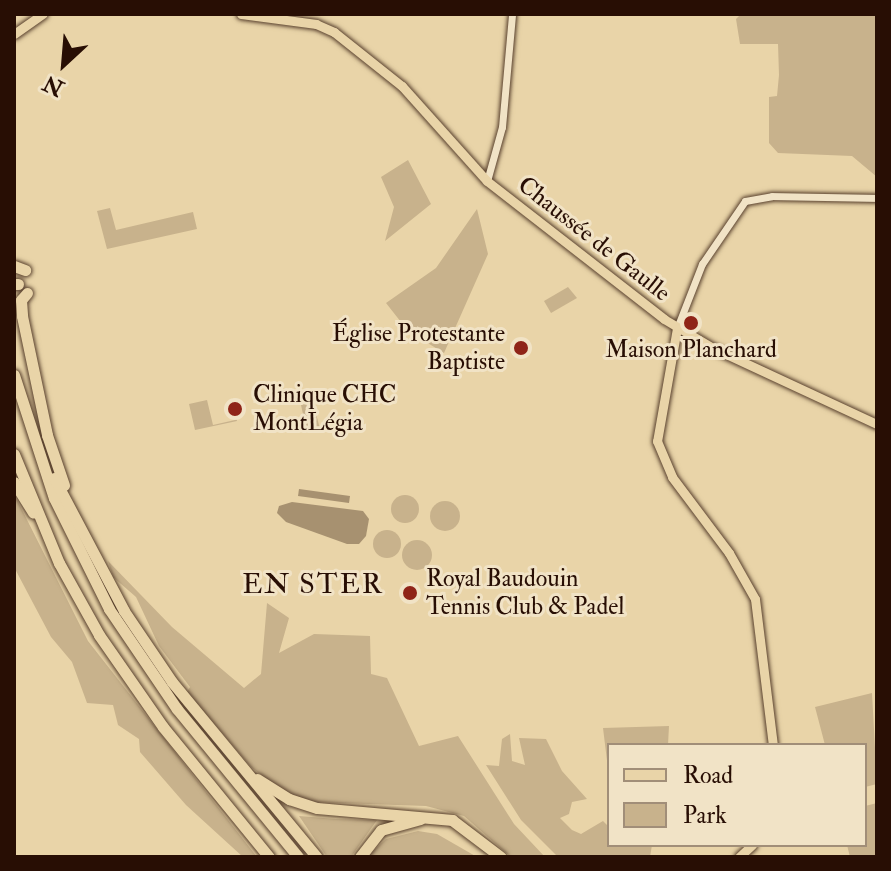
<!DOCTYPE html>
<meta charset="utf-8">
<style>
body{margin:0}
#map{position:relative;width:891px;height:871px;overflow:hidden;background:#e9d4a8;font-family:"IM FELL Double Pica",serif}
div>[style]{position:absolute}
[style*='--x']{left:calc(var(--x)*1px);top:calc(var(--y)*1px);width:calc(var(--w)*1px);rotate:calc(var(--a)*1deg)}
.green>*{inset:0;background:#c8b28c}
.round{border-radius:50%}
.water>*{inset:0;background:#a79170}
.roads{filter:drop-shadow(0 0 2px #58402d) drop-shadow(0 0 2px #58402d)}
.minor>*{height:7px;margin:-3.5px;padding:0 3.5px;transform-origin:3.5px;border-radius:3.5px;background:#f1e3c6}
.major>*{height:9px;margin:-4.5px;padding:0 4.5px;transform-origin:4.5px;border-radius:4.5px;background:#e9d4a8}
.highway>*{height:11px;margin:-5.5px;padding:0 5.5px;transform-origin:5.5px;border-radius:5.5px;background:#e9d4a8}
.dots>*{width:22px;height:22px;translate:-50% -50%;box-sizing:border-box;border:4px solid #f1e3c6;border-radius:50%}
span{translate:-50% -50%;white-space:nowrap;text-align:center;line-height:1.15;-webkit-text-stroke:6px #f1e3c6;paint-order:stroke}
.street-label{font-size:24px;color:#280e04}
.poi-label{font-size:24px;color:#280e04}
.right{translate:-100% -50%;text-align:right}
.left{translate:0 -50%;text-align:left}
.quarter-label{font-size:28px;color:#280e04;letter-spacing:2px}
.frame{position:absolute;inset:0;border:16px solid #280e04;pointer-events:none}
.legend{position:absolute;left:607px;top:743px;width:260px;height:104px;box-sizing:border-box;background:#f1e3c6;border:2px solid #a18e78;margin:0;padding:10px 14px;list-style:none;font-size:24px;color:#280e04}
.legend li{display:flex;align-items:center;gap:16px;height:40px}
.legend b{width:40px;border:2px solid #a18e78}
.north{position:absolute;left:24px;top:24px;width:80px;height:80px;-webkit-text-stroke:6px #f1e3c6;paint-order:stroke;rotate:206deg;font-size:22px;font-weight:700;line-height:32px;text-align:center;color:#280e04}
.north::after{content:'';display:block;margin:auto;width:28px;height:36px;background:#280e04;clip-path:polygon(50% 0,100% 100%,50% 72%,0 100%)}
</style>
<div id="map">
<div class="green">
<div style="clip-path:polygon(741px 14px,877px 14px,877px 177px,852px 156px,778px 153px,769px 143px,769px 97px,777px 96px,779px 75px,778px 44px,740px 44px,736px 19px)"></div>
<div style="clip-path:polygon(408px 160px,431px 204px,385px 241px,394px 207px,381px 177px)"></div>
<div style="clip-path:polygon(110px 208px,116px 230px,193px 212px,197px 229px,107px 249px,97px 211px)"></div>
<div style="clip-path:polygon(477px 209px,488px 254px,444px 353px,408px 331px,386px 303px,436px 268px)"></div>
<div style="clip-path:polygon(568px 287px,577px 298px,551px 313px,544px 301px)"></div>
<div style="clip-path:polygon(232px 397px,237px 421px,195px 430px,189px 404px,207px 400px,213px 425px,235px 420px)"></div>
<div style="clip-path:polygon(313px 402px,320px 429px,307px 432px,301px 405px)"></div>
<div style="clip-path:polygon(14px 494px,88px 641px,257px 857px,243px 857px,186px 805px,140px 752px,139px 739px,118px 725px,113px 705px,87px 703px,72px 662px,51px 637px,14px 567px)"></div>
<div class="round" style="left:391px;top:495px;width:28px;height:28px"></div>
<div class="round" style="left:430px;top:501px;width:30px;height:30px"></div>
<div class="round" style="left:373px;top:530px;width:28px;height:28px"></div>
<div class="round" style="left:402px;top:540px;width:30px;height:30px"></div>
<div style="clip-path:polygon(108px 561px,172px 627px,244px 688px,261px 674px,267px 603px,289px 618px,279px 653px,314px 634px,370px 636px,371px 674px,387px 678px,419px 746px,458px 736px,514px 824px,545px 857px,511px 857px,464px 816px,426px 806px,312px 802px,279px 789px,251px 767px,187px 692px,190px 687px,159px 646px,136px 597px,113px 577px)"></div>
<div style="clip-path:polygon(872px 693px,877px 784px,865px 787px,865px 745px,825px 745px,815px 707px)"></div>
<div style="clip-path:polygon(669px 726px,668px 745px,609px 745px,609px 777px,603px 728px)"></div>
<div style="clip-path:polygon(510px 734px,512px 761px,525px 765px,519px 738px,546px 739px,562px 771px,587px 799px,572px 802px,569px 814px,560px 818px,572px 830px,581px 834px,603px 821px,609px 827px,609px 845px,652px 845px,650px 857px,558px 857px,521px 820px,486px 765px,499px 766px,502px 739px)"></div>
<div style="clip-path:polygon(877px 803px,877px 857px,850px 857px,847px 845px,865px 845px,865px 806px)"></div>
<div style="clip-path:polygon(299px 816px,336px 819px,377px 820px,351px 857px,327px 857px)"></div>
<div style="clip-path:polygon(418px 831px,437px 834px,477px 857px,367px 857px,386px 839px)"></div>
</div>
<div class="water">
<div style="clip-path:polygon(299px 489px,350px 496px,349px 503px,298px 496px)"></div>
<div style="clip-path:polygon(292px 502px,363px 511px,369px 519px,366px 536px,359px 544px,347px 544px,286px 522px,277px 513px,279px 506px)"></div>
</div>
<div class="roads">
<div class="minor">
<div style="--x:487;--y:181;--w:56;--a:-74.5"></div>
<div style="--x:502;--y:127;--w:113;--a:-84.9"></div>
<div style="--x:677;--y:328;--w:69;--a:-68.7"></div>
<div style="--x:702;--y:264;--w:76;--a:-55.7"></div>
<div style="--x:745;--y:201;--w:27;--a:-10"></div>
<div style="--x:772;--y:196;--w:105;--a:1.1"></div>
</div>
<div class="major">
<div style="--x:241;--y:14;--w:76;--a:7.6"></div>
<div style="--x:316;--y:24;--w:20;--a:24"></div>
<div style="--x:334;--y:32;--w:87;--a:38.5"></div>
<div style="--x:402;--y:86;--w:127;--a:48.2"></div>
<div style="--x:487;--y:181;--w:224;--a:37.9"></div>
<div style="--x:664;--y:319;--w:57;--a:30.6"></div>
<div style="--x:713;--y:348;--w:181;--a:24.9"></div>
<div style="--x:14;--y:34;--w:35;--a:-35"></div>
<div style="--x:677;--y:328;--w:115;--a:100"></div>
<div style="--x:657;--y:441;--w:39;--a:67"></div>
<div style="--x:672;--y:477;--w:95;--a:53.1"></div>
<div style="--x:729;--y:553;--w:53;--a:60.5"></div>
<div style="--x:755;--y:599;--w:147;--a:83"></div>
<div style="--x:739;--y:857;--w:18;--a:-43"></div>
</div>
<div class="highway">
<div style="--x:14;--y:266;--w:12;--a:20"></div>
<div style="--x:14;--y:284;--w:4;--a:0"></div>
<div style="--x:27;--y:293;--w:9;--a:131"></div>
<div style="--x:21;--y:300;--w:16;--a:86"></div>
<div style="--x:22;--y:316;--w:122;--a:78.1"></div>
<div style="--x:47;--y:435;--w:53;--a:71.2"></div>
<div style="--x:14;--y:375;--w:129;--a:72"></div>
<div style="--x:54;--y:498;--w:124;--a:63.6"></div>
<div style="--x:109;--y:609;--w:121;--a:55.8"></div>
<div style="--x:177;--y:709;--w:191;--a:50.7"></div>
<div style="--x:14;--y:454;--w:118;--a:67.6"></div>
<div style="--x:59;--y:563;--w:82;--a:60.9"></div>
<div style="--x:99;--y:635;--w:112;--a:55.2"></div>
<div style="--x:163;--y:727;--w:168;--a:50.8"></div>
<div style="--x:54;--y:478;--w:150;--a:62.2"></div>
<div style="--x:124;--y:611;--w:86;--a:55.9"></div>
<div style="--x:172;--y:682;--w:227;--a:50.4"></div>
<div style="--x:14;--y:482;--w:36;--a:58"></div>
<div style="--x:257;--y:779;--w:38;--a:32"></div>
<div style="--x:289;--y:799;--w:29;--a:18"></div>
<div style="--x:317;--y:808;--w:136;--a:5.1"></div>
<div style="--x:452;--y:820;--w:61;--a:37.1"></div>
<div style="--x:360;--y:857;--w:34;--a:-52"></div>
<div style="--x:381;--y:830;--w:41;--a:-15.8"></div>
</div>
</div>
<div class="dots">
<div style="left:691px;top:323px;background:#8f2418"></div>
<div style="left:521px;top:348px;background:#8f2418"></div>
<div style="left:235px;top:409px;background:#8f2418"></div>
<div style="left:410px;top:593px;background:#8f2418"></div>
</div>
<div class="street-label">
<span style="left:594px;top:239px;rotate:38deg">Chaussée de Gaulle</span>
</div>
<div class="poi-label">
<span class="right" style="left:505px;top:348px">Église Protestante<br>Baptiste</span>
<span style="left:691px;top:350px">Maison Planchard</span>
<span class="left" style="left:253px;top:409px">Clinique CHC<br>MontLégia</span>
<span class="left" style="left:426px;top:593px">Royal Baudouin<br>Tennis Club &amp; Padel</span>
</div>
<div class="quarter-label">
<span style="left:313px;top:585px">EN STER</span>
</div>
<div class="frame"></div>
<ul class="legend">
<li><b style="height:10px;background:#e9d4a8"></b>Road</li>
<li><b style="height:22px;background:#c8b28c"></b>Park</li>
</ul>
<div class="north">N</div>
</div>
